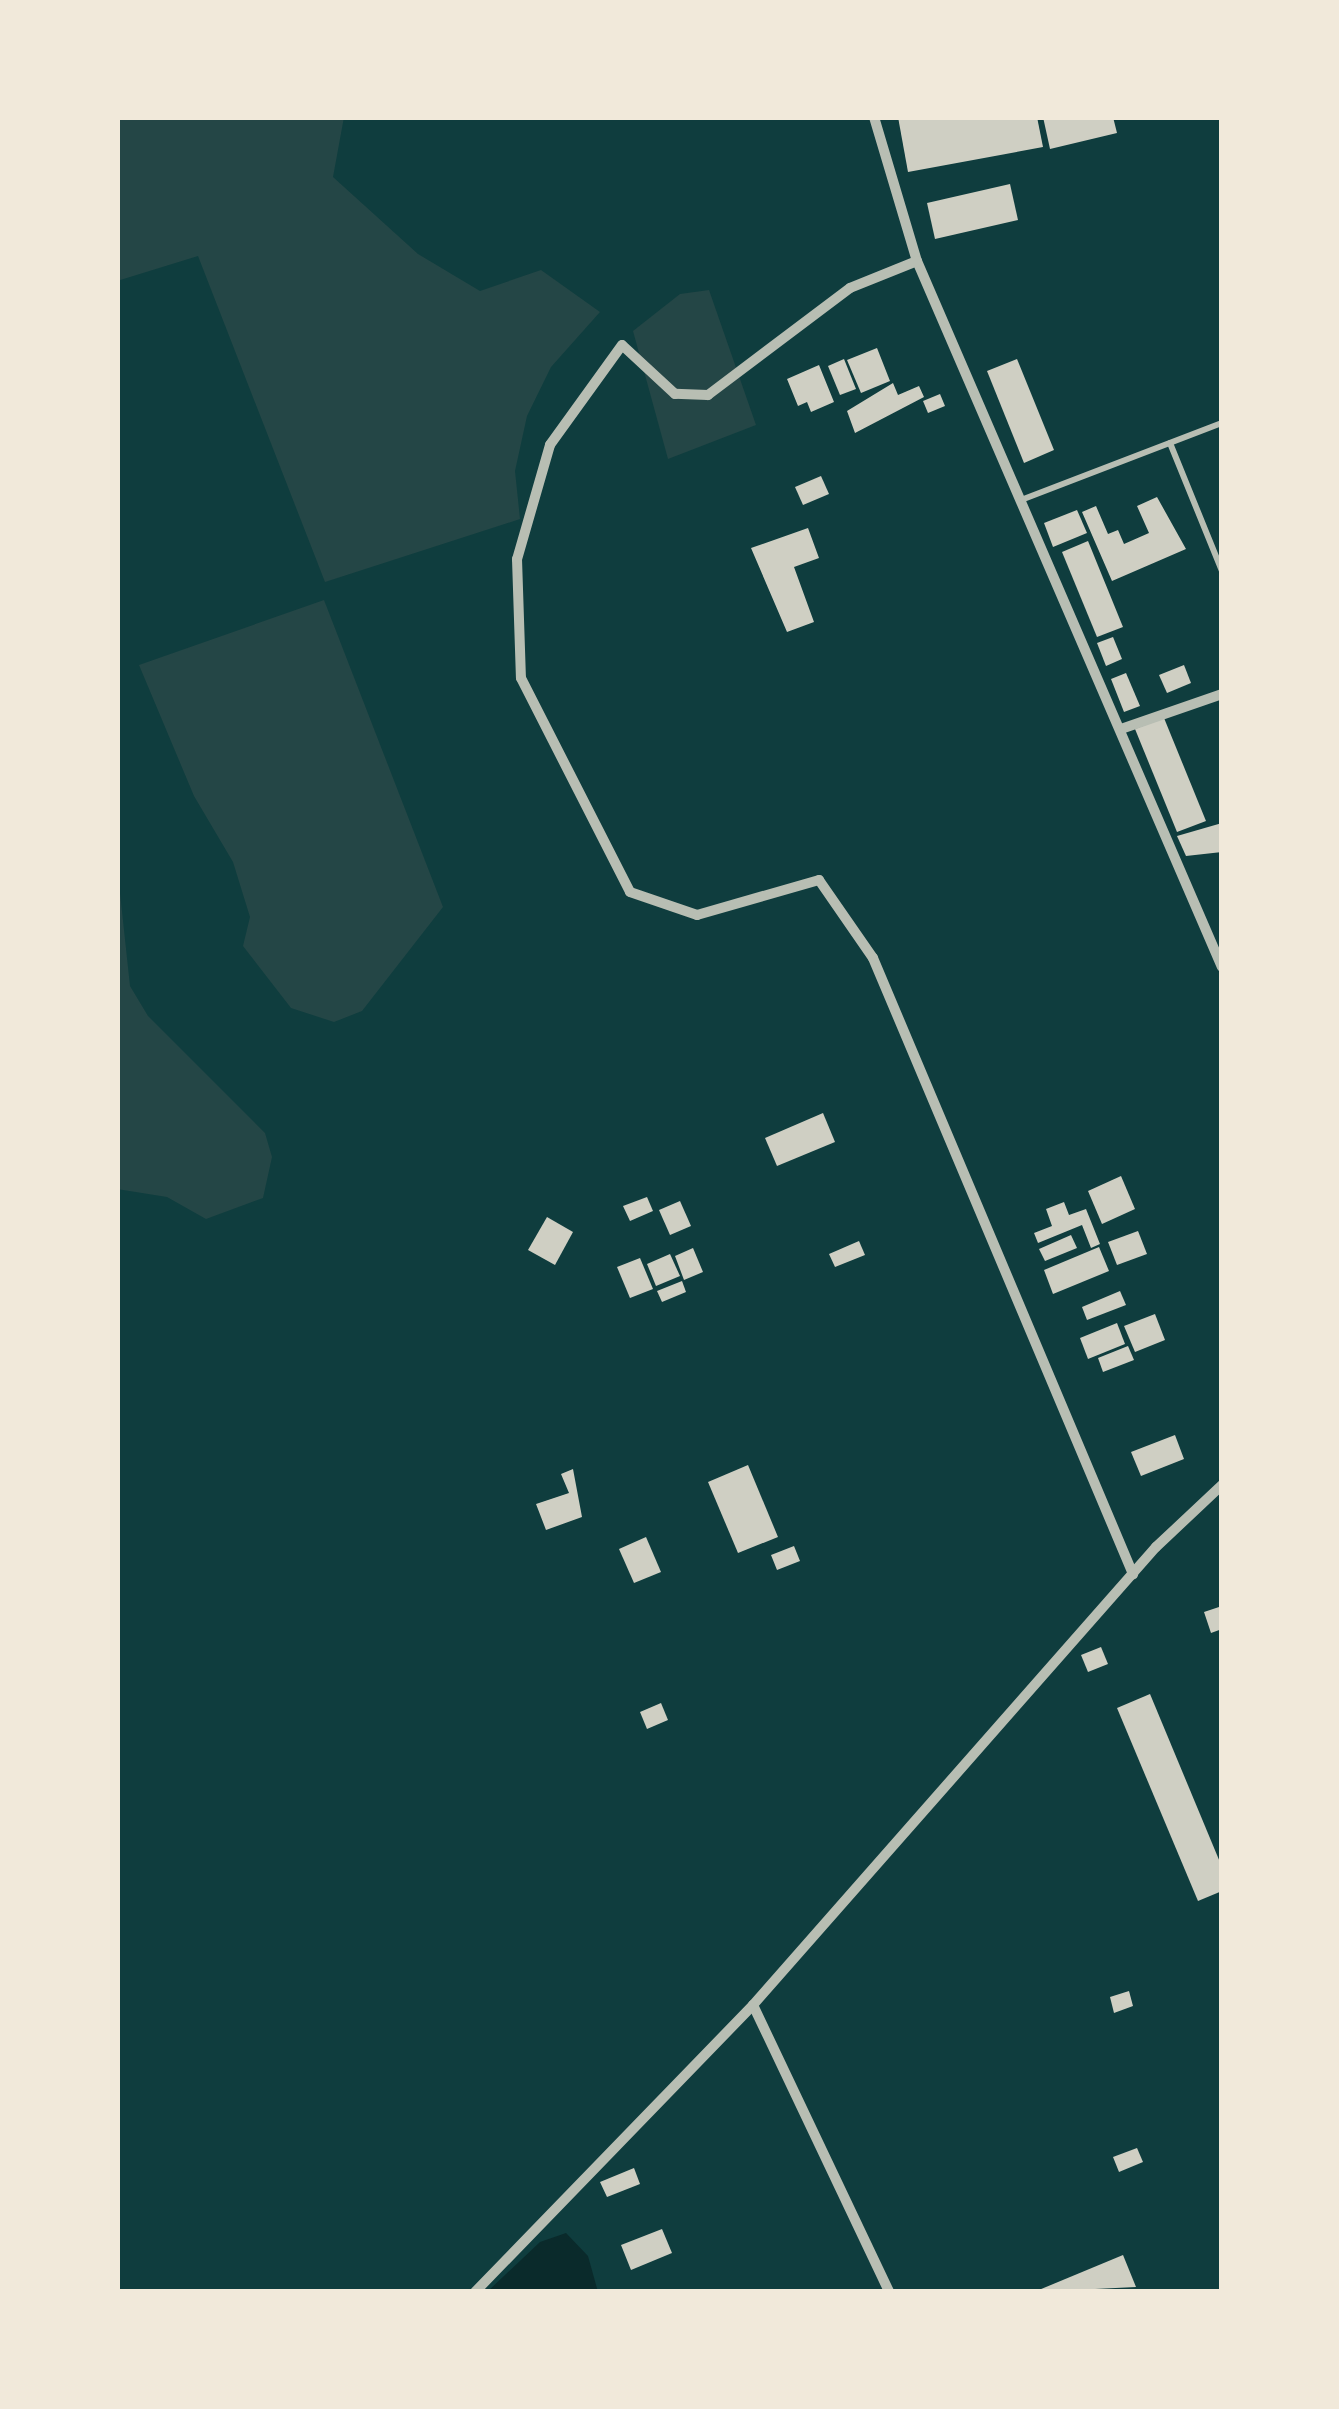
<!DOCTYPE html>
<style>
body{margin:0}
#map{position:relative;width:1339px;height:2409px;overflow:hidden;background:#0f3d3e;font-family:Jost,sans-serif}
div>[style]{position:absolute}
[style*='--x']{left:calc(var(--x)*1px);top:calc(var(--y)*1px);width:calc(var(--w)*1px);rotate:calc(var(--a)*1deg)}
.green>*{inset:0;background:#244646}
.water>*{inset:0;background:#0a2a2b}
.building>*{inset:0;background:#cfcfc3}
.service>*{height:6px;margin:-3px;padding:0 3px;transform-origin:3px;border-radius:3px;background:#b8beb3}
.minor>*{height:10px;margin:-5px;padding:0 5px;transform-origin:5px;border-radius:5px;background:#b8beb3}
span{translate:-50% -50%;white-space:nowrap;text-align:center;line-height:1.15;-webkit-text-stroke:12px #f1e9da;paint-order:stroke}
.frame{position:absolute;inset:0;border:120px solid #f1e9da;pointer-events:none}
</style>
<div id="map">
<div class="green">
<div style="clip-path:polygon(117px 117px,344px 117px,333px 177px,418px 254px,480px 291px,541px 270px,600px 312px,551px 367px,527px 416px,515px 471px,520px 519px,325px 582px,198px 256px,117px 281px)"></div>
<div style="clip-path:polygon(709px 290px,756px 425px,668px 459px,633px 331px,680px 294px)"></div>
<div style="clip-path:polygon(324px 600px,443px 907px,362px 1011px,334px 1022px,291px 1008px,243px 946px,250px 917px,233px 862px,194px 796px,139px 665px)"></div>
<div style="clip-path:polygon(117px 865px,130px 986px,148px 1016px,265px 1133px,272px 1157px,263px 1198px,206px 1219px,167px 1197px,117px 1189px)"></div>
</div>
<div class="water">
<div style="clip-path:polygon(566px 2233px,588px 2256px,598px 2292px,487px 2292px,540px 2242px)"></div>
</div>
<div class="building">
<div style="clip-path:polygon(898px 117px,1037px 117px,1043px 147px,908px 172px)"></div>
<div style="clip-path:polygon(1043px 117px,1113px 117px,1117px 133px,1050px 149px)"></div>
<div style="clip-path:polygon(1010px 184px,1018px 220px,935px 239px,927px 203px)"></div>
<div style="clip-path:polygon(877px 348px,890px 381px,861px 393px,847px 360px)"></div>
<div style="clip-path:polygon(844px 359px,856px 389px,840px 395px,828px 366px)"></div>
<div style="clip-path:polygon(1017px 359px,1054px 450px,1024px 463px,987px 371px)"></div>
<div style="clip-path:polygon(819px 365px,834px 402px,811px 412px,807px 402px,798px 406px,787px 379px)"></div>
<div style="clip-path:polygon(893px 383px,898px 395px,919px 386px,924px 397px,855px 433px,847px 411px)"></div>
<div style="clip-path:polygon(940px 394px,945px 406px,928px 413px,923px 401px)"></div>
<div style="clip-path:polygon(821px 476px,829px 494px,803px 505px,795px 487px)"></div>
<div style="clip-path:polygon(1157px 497px,1186px 549px,1112px 581px,1082px 512px,1096px 506px,1108px 534px,1118px 530px,1124px 544px,1149px 533px,1137px 506px)"></div>
<div style="clip-path:polygon(1077px 510px,1087px 533px,1053px 547px,1044px 523px)"></div>
<div style="clip-path:polygon(808px 528px,819px 558px,794px 567px,814px 622px,787px 632px,751px 548px)"></div>
<div style="clip-path:polygon(1088px 541px,1123px 627px,1097px 637px,1062px 552px)"></div>
<div style="clip-path:polygon(1113px 637px,1122px 659px,1106px 666px,1097px 643px)"></div>
<div style="clip-path:polygon(1184px 665px,1191px 683px,1167px 693px,1159px 675px)"></div>
<div style="clip-path:polygon(1126px 673px,1140px 706px,1124px 712px,1111px 679px)"></div>
<div style="clip-path:polygon(1164px 718px,1206px 821px,1177px 832px,1135px 729px)"></div>
<div style="clip-path:polygon(1222px 823px,1222px 852px,1186px 856px,1177px 836px)"></div>
<div style="clip-path:polygon(823px 1113px,835px 1142px,777px 1166px,765px 1138px)"></div>
<div style="clip-path:polygon(1121px 1176px,1135px 1209px,1102px 1224px,1088px 1191px)"></div>
<div style="clip-path:polygon(647px 1197px,653px 1211px,630px 1221px,623px 1206px)"></div>
<div style="clip-path:polygon(680px 1201px,691px 1226px,670px 1235px,659px 1210px)"></div>
<div style="clip-path:polygon(1064px 1202px,1069px 1215px,1086px 1209px,1100px 1244px,1091px 1248px,1082px 1225px,1038px 1243px,1034px 1233px,1052px 1226px,1046px 1209px)"></div>
<div style="clip-path:polygon(547px 1217px,573px 1232px,555px 1265px,528px 1250px)"></div>
<div style="clip-path:polygon(1138px 1231px,1147px 1254px,1117px 1265px,1108px 1242px)"></div>
<div style="clip-path:polygon(1071px 1235px,1077px 1248px,1045px 1261px,1039px 1249px)"></div>
<div style="clip-path:polygon(859px 1241px,865px 1255px,835px 1267px,829px 1254px)"></div>
<div style="clip-path:polygon(1099px 1247px,1109px 1271px,1053px 1294px,1044px 1270px)"></div>
<div style="clip-path:polygon(693px 1248px,703px 1272px,684px 1280px,675px 1256px)"></div>
<div style="clip-path:polygon(670px 1254px,680px 1276px,656px 1286px,647px 1264px)"></div>
<div style="clip-path:polygon(640px 1258px,653px 1289px,630px 1298px,617px 1267px)"></div>
<div style="clip-path:polygon(682px 1281px,686px 1292px,662px 1302px,657px 1291px)"></div>
<div style="clip-path:polygon(1120px 1291px,1126px 1305px,1087px 1320px,1082px 1307px)"></div>
<div style="clip-path:polygon(1155px 1314px,1165px 1340px,1135px 1352px,1124px 1326px)"></div>
<div style="clip-path:polygon(1117px 1323px,1125px 1344px,1088px 1359px,1080px 1338px)"></div>
<div style="clip-path:polygon(1128px 1346px,1134px 1360px,1103px 1372px,1098px 1358px)"></div>
<div style="clip-path:polygon(1175px 1435px,1184px 1459px,1141px 1476px,1131px 1452px)"></div>
<div style="clip-path:polygon(748px 1465px,778px 1537px,738px 1553px,708px 1482px)"></div>
<div style="clip-path:polygon(573px 1469px,582px 1517px,546px 1530px,536px 1504px,569px 1493px,561px 1474px)"></div>
<div style="clip-path:polygon(646px 1537px,661px 1572px,634px 1583px,619px 1549px)"></div>
<div style="clip-path:polygon(794px 1546px,800px 1561px,777px 1570px,771px 1555px)"></div>
<div style="clip-path:polygon(1219px 1607px,1222px 1629px,1211px 1633px,1204px 1612px)"></div>
<div style="clip-path:polygon(1101px 1647px,1108px 1664px,1088px 1672px,1081px 1655px)"></div>
<div style="clip-path:polygon(1150px 1694px,1222px 1867px,1222px 1891px,1198px 1901px,1117px 1708px)"></div>
<div style="clip-path:polygon(661px 1703px,668px 1720px,647px 1729px,640px 1712px)"></div>
<div style="clip-path:polygon(1129px 1991px,1133px 2006px,1114px 2013px,1110px 1997px)"></div>
<div style="clip-path:polygon(1137px 2148px,1143px 2162px,1119px 2172px,1113px 2157px)"></div>
<div style="clip-path:polygon(634px 2168px,640px 2184px,607px 2197px,600px 2182px)"></div>
<div style="clip-path:polygon(662px 2229px,672px 2253px,631px 2270px,621px 2245px)"></div>
<div style="clip-path:polygon(1123px 2255px,1136px 2287px,1034px 2292px)"></div>
</div>
<div class="service">
<div style="--x:1170;--y:443;--w:138;--a:67.9"></div>
<div style="--x:1021;--y:500;--w:215;--a:-21"></div>
</div>
<div class="minor">
<div style="--x:874;--y:117;--w:150;--a:73.4"></div>
<div style="--x:917;--y:261;--w:769;--a:66.64"></div>
<div style="--x:917;--y:261;--w:72;--a:158.1"></div>
<div style="--x:850;--y:288;--w:178;--a:143"></div>
<div style="--x:708;--y:395;--w:33;--a:-178"></div>
<div style="--x:675;--y:394;--w:72;--a:-137.2"></div>
<div style="--x:622;--y:345;--w:123;--a:125.8"></div>
<div style="--x:550;--y:445;--w:119;--a:106.1"></div>
<div style="--x:517;--y:559;--w:119;--a:88.1"></div>
<div style="--x:521;--y:678;--w:240;--a:63"></div>
<div style="--x:630;--y:892;--w:71;--a:18.9"></div>
<div style="--x:697;--y:915;--w:127;--a:-16"></div>
<div style="--x:819;--y:880;--w:95;--a:55.3"></div>
<div style="--x:873;--y:958;--w:669;--a:67.12"></div>
<div style="--x:1121;--y:729;--w:107;--a:-19.1"></div>
<div style="--x:753;--y:2005;--w:318;--a:64.6"></div>
<div style="--x:475;--y:2292;--w:400;--a:-45.9"></div>
<div style="--x:753;--y:2005;--w:610;--a:-48.66"></div>
<div style="--x:1156;--y:1547;--w:91;--a:-43.2"></div>
</div>
<div class="frame"></div>
</div>
